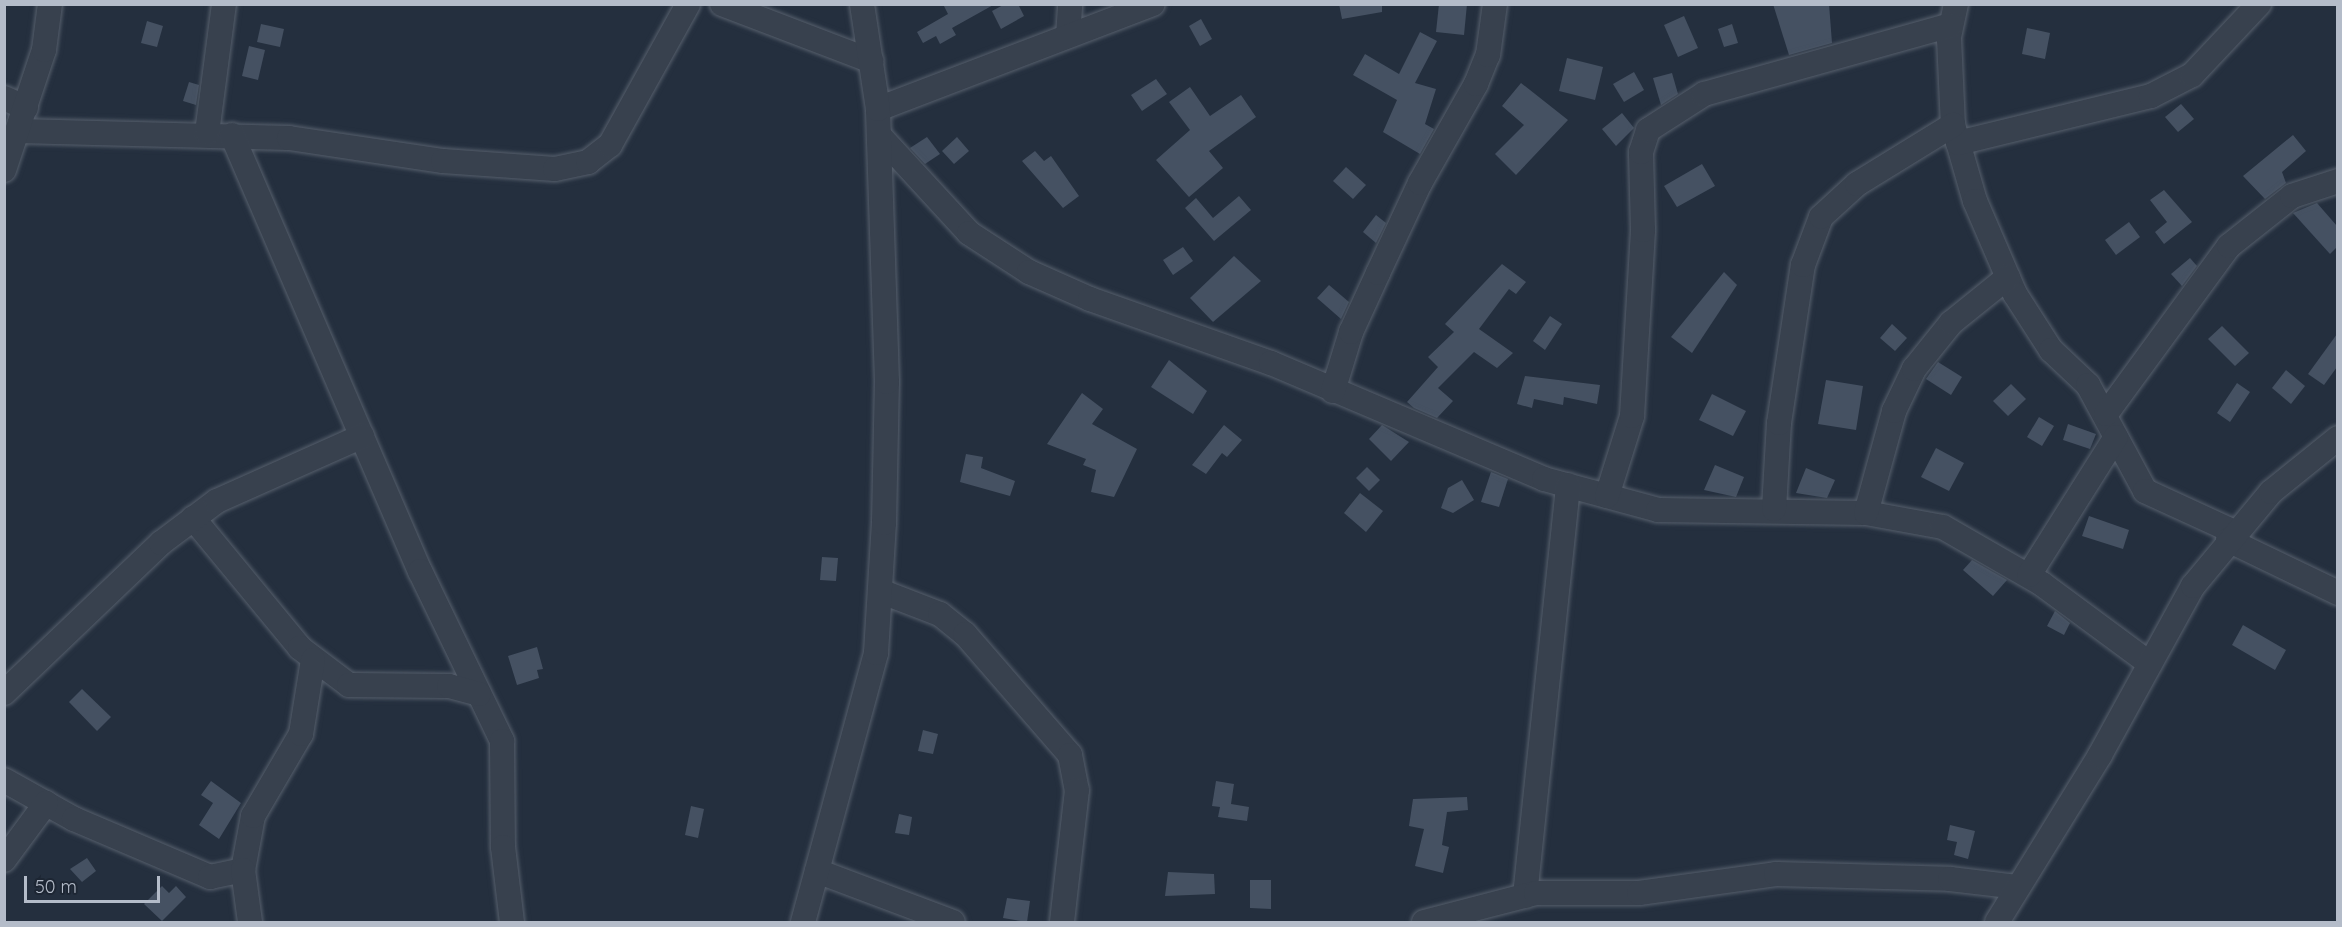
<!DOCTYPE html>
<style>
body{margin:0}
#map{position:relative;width:2342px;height:927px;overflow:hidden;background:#242f3e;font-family:Quicksand,sans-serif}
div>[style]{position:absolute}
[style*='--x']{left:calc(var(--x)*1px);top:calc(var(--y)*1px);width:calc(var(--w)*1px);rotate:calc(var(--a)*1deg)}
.building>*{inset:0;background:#455162}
.roads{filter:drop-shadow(0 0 2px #565f6c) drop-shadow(0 0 2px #565f6c)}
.minor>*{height:24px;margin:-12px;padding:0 12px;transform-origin:12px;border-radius:12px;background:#38414e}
span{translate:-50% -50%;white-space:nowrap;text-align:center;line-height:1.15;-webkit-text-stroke:5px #1d2633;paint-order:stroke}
.frame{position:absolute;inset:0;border:6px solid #b4bcc9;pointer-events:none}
.scale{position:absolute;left:24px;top:876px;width:136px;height:27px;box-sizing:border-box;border:3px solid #b4bcc9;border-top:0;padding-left:8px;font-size:18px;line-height:21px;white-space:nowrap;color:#b4bcc9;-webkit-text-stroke:4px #1d2633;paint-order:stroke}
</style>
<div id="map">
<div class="building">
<div style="clip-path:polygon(943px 4px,995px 4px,952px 28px,956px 35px,940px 44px,936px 36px,923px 43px,917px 32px,948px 14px)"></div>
<div style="clip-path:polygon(1005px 4px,1018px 4px,1024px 16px,1001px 29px,992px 11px)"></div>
<div style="clip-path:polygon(1339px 4px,1382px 4px,1382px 12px,1342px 19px)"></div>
<div style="clip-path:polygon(1439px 4px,1467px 4px,1464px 35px,1436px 32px)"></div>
<div style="clip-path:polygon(1773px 4px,1829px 4px,1832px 43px,1789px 55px)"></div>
<div style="clip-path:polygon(1684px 16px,1698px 48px,1678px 57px,1664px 25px)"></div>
<div style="clip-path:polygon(1201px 19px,1212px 39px,1200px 46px,1189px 26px)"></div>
<div style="clip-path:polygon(147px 21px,163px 26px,157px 47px,141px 43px)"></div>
<div style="clip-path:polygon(261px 24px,284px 29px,280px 47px,257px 42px)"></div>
<div style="clip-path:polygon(1732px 24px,1738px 43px,1724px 47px,1718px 29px)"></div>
<div style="clip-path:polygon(2027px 28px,2050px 33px,2045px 59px,2022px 54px)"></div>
<div style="clip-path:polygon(1420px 32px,1437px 41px,1415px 83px,1436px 89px,1425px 124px,1434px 129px,1420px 154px,1383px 132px,1397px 100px,1353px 75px,1365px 54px,1399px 74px)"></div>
<div style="clip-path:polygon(249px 46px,265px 50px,258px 80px,242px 76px)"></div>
<div style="clip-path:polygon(1567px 58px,1603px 67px,1595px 100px,1559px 91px)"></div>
<div style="clip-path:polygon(1634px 72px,1644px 90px,1624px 102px,1613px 84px)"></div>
<div style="clip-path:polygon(1672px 73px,1678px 94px,1661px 105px,1653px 78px)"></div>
<div style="clip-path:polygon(1156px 79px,1167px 94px,1142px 111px,1131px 95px)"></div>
<div style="clip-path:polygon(189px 82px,199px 85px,196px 105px,183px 101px)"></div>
<div style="clip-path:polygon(1521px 83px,1568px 120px,1516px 175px,1495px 154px,1524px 125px,1502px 106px)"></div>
<div style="clip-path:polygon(1190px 87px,1210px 116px,1241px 95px,1256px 117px,1209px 151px,1223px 168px,1189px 197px,1156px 160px,1190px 130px,1169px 102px)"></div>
<div style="clip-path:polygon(2181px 104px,2194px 119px,2178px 132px,2165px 117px)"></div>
<div style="clip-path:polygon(1622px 113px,1634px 128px,1616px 146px,1602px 129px)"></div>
<div style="clip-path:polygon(2293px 135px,2306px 151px,2282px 172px,2286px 183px,2265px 199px,2243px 176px)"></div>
<div style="clip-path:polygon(927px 137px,940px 154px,925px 164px,910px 148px)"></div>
<div style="clip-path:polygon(957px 137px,969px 151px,954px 164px,942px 151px)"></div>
<div style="clip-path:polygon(1035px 151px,1044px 161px,1051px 156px,1079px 196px,1063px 208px,1022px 161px)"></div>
<div style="clip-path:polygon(1702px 164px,1715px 186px,1677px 207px,1664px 186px)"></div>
<div style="clip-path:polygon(1346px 167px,1366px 185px,1353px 199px,1333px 181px)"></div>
<div style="clip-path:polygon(2164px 190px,2192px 222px,2164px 244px,2155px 232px,2167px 222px,2150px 200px)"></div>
<div style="clip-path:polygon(1239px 196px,1251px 210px,1214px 241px,1185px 208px,1196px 198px,1213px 218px)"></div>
<div style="clip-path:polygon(2317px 203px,2337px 226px,2337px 247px,2330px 254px,2293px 213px)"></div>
<div style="clip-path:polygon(1376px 215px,1386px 223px,1376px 243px,1363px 232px)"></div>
<div style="clip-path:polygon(2129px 222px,2140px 237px,2116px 255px,2105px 240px)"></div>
<div style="clip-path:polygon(1183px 247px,1193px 261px,1173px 275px,1163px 260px)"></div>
<div style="clip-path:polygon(1234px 256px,1261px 281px,1213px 322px,1190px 298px)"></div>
<div style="clip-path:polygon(2190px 258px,2197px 266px,2182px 286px,2171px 274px)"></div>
<div style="clip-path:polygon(1502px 264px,1526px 282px,1516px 294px,1509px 289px,1479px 329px,1513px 353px,1497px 368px,1474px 352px,1438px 388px,1453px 401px,1437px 418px,1414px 408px,1407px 402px,1438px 367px,1428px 357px,1454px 332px,1445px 324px)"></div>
<div style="clip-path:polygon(1724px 272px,1737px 285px,1692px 353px,1671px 337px)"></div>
<div style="clip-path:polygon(1329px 285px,1349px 302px,1341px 319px,1317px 298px)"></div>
<div style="clip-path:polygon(1550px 316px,1562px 324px,1545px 350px,1533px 341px)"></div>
<div style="clip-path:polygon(1892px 324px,1907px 338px,1895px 351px,1880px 338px)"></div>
<div style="clip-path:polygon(2222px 326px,2249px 353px,2235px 366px,2208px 339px)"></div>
<div style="clip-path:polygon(2337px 334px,2337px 367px,2324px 385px,2308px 374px)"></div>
<div style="clip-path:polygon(1169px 360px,1207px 391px,1193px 414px,1151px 387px)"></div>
<div style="clip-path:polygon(1938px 362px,1962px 377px,1951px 395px,1926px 379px)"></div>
<div style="clip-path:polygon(2286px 370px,2305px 386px,2291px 404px,2272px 388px)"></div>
<div style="clip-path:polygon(1525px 376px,1600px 385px,1597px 404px,1564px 397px,1563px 405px,1534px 399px,1532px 408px,1517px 404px)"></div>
<div style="clip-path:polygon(1826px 380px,1863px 386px,1856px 430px,1818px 424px)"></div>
<div style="clip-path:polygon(2237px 383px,2250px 392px,2230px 422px,2217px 413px)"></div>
<div style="clip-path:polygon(2011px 384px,2026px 399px,2008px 416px,1993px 401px)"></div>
<div style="clip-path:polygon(1082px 393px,1103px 409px,1092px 424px,1137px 449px,1114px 497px,1091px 492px,1096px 470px,1083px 465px,1086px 459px,1047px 444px)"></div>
<div style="clip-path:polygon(1712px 394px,1746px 411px,1733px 436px,1699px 420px)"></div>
<div style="clip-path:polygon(2039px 417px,2054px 426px,2042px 446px,2027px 437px)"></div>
<div style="clip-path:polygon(2068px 424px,2096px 434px,2090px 449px,2063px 440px)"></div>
<div style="clip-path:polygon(1224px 425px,1242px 440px,1227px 457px,1222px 453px,1206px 474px,1192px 465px)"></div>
<div style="clip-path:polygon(1382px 425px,1409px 442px,1391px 461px,1369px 439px)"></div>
<div style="clip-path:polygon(1936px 448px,1964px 463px,1949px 491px,1921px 477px)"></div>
<div style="clip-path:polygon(966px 454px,983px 457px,981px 468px,1015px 481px,1010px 496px,960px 482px)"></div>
<div style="clip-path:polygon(1715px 465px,1744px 477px,1736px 497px,1704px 490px)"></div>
<div style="clip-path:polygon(1367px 467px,1380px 480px,1369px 491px,1356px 478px)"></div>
<div style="clip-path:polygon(1806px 468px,1835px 480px,1827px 498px,1796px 493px)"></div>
<div style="clip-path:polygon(1491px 472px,1508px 479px,1499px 507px,1481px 502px)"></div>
<div style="clip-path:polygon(1462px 480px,1474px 500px,1453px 513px,1441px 508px,1448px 488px)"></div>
<div style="clip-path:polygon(1360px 493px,1383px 511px,1366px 532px,1344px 513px)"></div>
<div style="clip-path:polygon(2089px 516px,2129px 530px,2123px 549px,2082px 536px)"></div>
<div style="clip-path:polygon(822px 557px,838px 558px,836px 581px,820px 580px)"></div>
<div style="clip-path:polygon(1972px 560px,2007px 580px,1993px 596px,1963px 570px)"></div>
<div style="clip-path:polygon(2055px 611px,2070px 623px,2064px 635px,2047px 626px)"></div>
<div style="clip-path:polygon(2243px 625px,2286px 650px,2275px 670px,2232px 645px)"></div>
<div style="clip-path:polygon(537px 647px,543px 669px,537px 670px,539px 678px,517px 685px,508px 656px)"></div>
<div style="clip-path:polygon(82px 689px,111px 717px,97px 731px,69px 702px)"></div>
<div style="clip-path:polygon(923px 730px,938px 734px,933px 754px,918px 751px)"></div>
<div style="clip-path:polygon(211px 781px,241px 803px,219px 839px,199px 825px,213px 803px,201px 795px)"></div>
<div style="clip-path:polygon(1216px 781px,1234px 784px,1231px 804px,1249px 807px,1247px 821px,1218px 817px,1220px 807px,1212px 806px)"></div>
<div style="clip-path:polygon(1467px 797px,1468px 810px,1447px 812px,1442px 845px,1449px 847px,1443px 873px,1415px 866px,1424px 829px,1409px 826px,1413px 799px)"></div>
<div style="clip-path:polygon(691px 806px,704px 809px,698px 838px,685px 835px)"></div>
<div style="clip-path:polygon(899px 814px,912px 817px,909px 835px,895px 833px)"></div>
<div style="clip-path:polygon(1950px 825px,1975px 831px,1968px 859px,1954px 855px,1957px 842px,1947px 840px)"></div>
<div style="clip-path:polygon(87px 858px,96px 871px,82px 882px,70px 869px)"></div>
<div style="clip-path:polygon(1168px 872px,1214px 874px,1215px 894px,1165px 896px)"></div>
<div style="clip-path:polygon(1250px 880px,1271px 880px,1271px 909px,1250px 908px)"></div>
<div style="clip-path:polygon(162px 886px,169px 893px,176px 886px,186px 897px,162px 921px,144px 904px)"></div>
<div style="clip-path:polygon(1007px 898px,1030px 901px,1027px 922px,1003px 918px)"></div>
</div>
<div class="roads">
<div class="minor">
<div style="--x:722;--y:4;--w:160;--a:20.9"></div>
<div style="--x:1956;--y:4;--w:35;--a:102"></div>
<div style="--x:1949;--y:38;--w:87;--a:87.4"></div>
<div style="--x:1953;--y:125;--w:79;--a:73.9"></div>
<div style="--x:1975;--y:201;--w:101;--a:66.7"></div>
<div style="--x:2015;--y:294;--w:67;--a:57.3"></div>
<div style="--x:2051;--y:350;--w:51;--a:43.4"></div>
<div style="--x:2088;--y:385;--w:120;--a:61.7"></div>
<div style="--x:2145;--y:491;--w:98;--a:24.7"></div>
<div style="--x:1068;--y:36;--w:32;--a:-86"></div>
<div style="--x:4;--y:98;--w:24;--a:24"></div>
<div style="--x:878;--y:109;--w:294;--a:-20.9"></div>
<div style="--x:18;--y:131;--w:271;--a:1.5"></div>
<div style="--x:289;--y:138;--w:156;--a:8.5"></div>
<div style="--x:443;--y:161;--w:112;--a:4.1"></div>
<div style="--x:555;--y:169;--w:34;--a:-12"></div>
<div style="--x:588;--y:162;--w:28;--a:-38"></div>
<div style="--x:610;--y:145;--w:161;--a:-61"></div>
<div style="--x:207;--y:133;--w:130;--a:-82.5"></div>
<div style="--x:232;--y:135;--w:475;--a:66.7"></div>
<div style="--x:420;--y:571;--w:189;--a:64.2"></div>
<div style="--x:502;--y:741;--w:106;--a:89.5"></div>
<div style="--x:503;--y:847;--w:76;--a:83.2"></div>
<div style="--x:879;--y:135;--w:133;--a:47.4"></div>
<div style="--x:969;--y:233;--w:72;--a:33"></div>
<div style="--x:1029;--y:272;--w:67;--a:23.9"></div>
<div style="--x:1090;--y:299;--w:192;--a:19.5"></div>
<div style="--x:1271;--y:363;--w:297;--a:23"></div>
<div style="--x:1544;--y:479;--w:118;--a:15.2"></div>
<div style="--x:1658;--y:510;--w:208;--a:0.8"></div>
<div style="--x:1866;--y:513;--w:78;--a:10.3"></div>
<div style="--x:1943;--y:527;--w:114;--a:29.9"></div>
<div style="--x:2042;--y:584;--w:134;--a:36.5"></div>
<div style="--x:1958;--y:143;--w:199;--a:-13.7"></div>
<div style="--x:2151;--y:96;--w:46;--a:-27.1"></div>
<div style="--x:2192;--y:75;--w:98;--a:-46.7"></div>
<div style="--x:4;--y:170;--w:126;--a:-71.6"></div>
<div style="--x:44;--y:50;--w:46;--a:-82.6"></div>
<div style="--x:1333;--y:391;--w:62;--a:-73"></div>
<div style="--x:1351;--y:332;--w:65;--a:-65.4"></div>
<div style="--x:1378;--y:273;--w:99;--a:-65"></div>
<div style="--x:1420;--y:183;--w:114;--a:-60.5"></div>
<div style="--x:1476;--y:84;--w:31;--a:-68"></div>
<div style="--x:1488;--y:55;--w:51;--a:-82.2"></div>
<div style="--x:2106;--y:414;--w:208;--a:-53.8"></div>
<div style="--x:2229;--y:246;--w:80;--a:-38.4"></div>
<div style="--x:2292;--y:196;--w:48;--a:-18.1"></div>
<div style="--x:1607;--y:496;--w:84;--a:-72.6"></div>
<div style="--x:1632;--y:416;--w:186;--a:-86.6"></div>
<div style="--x:1643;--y:230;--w:78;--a:-91.5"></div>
<div style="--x:1641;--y:152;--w:23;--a:-72"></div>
<div style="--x:1648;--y:130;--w:67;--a:-32.7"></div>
<div style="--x:1704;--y:94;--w:256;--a:-15.6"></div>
<div style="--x:1774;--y:509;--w:86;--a:-86.7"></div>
<div style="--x:1779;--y:423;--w:160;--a:-81.4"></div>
<div style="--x:1803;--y:265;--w:51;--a:-69.4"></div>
<div style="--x:1821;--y:217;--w:49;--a:-42.5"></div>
<div style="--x:1857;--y:184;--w:113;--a:-31.6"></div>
<div style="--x:1866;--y:513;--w:106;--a:-74.6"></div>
<div style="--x:1894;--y:411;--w:47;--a:-64.5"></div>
<div style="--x:1914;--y:369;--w:59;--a:-51.2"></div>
<div style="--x:1951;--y:323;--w:73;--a:-38.9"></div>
<div style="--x:193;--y:518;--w:168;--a:50.5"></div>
<div style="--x:300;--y:648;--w:61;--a:37.1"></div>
<div style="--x:349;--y:685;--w:100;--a:0.6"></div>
<div style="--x:449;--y:686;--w:31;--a:15"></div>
<div style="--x:2228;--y:540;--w:122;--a:25.7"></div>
<div style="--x:2029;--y:575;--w:163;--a:-57.8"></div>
<div style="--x:880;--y:591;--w:64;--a:21"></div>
<div style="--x:940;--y:614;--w:32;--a:39"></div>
<div style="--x:965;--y:634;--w:160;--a:49"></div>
<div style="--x:1070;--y:755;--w:36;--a:79"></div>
<div style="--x:1077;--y:790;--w:133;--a:96.5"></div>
<div style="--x:4;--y:693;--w:217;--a:-43.7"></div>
<div style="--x:161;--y:543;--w:70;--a:-36.9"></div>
<div style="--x:217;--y:501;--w:159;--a:-24.1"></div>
<div style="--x:4;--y:780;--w:80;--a:29.1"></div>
<div style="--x:74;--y:819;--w:148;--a:23.1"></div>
<div style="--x:210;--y:877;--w:34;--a:-12"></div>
<div style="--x:243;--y:870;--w:55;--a:-79.5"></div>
<div style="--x:253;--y:816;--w:95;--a:-59.7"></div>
<div style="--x:301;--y:734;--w:75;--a:-80.8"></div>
<div style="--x:4;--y:860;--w:71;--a:-53.6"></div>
<div style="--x:243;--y:870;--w:52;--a:82.3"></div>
<div style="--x:817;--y:871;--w:145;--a:20.6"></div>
<div style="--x:1525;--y:896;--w:413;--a:-84"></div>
<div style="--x:803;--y:922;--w:279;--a:-74.8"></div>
<div style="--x:876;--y:653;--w:130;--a:-86.5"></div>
<div style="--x:884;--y:523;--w:141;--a:-88.8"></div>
<div style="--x:887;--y:382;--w:273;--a:-91.9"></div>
<div style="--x:878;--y:109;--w:106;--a:-98.7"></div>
<div style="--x:1424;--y:922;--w:116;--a:-14.5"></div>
<div style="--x:1536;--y:893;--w:103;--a:0"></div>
<div style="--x:1639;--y:893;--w:138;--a:-7.9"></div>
<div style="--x:1776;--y:874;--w:174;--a:1.6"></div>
<div style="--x:1950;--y:879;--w:67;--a:6.8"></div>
<div style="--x:1997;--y:922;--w:196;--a:-58.3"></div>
<div style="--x:2100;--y:755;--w:193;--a:-61.2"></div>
<div style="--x:2193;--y:586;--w:122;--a:-50.3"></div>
<div style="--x:2271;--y:492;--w:86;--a:-38.9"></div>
</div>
</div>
<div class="frame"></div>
<div class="scale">50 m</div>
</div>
